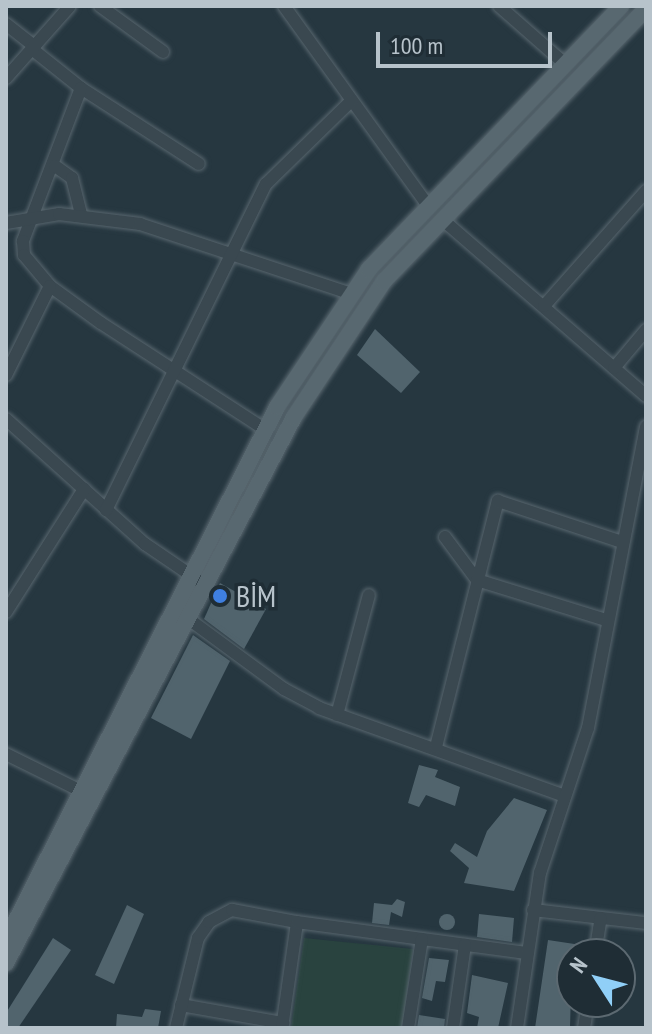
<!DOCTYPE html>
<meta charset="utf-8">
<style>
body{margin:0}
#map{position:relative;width:652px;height:1034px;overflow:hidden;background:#263740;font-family:"PT Sans Narrow",sans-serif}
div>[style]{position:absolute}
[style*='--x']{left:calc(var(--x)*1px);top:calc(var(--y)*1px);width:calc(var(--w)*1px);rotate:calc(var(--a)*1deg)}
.green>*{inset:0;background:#29433f}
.building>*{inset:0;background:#51646d}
.round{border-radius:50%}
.roads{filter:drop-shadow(0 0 2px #58666e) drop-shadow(0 0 2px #58666e)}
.minor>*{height:12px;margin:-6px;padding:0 6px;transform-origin:6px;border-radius:6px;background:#3a4850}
.major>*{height:16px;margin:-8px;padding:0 8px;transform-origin:8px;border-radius:8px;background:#586870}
.dots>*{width:22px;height:22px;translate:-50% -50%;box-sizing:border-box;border:4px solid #1f2d35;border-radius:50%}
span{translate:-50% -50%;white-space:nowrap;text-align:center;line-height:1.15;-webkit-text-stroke:7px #1f2d35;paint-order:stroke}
.poi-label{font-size:30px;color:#b7c3cb}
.left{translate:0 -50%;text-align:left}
.frame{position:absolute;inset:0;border:8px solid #b7c3cb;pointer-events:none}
.north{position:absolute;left:556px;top:938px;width:80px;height:80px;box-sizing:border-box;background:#1f2d35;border:2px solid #5c6971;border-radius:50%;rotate:306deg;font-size:22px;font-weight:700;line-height:32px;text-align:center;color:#b7c3cb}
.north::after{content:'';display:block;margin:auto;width:28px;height:36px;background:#90cff7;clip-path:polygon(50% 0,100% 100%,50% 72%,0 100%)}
.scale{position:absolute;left:376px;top:32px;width:176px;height:36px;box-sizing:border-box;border:4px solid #b7c3cb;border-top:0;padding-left:10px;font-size:24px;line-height:28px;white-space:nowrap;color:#b7c3cb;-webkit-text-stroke:6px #1f2d35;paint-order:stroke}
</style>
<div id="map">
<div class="green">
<div style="clip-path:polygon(304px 938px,413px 949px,402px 1028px,291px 1028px)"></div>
</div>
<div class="building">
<div style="clip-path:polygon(375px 329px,420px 372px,401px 393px,357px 355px)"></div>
<div style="clip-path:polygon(220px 583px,266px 609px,244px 649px,204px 619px)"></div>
<div style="clip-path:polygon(193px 635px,230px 661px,191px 739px,151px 718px)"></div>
<div style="clip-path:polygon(419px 765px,438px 770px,435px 777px,460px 787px,455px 806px,426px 795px,419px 807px,408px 803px)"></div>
<div style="clip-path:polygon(514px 798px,547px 810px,514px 891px,464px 883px,469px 868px,450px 851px,455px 843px,477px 857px,487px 831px)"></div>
<div style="clip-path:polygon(397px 899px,405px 902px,402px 917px,391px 912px,389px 925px,372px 923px,374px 903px,392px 905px)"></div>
<div style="clip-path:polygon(127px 905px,144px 914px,114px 984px,95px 975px)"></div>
<div class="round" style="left:439px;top:914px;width:16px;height:16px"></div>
<div style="clip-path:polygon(479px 914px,514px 918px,512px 942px,477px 937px)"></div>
<div style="clip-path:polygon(53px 938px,71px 950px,18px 1028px,6px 1028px,6px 1013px)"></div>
<div style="clip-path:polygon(548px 940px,581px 945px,580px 954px,572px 954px,570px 1028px,535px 1028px)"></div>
<div style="clip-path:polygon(429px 958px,449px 960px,445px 982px,436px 981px,432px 1001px,422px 998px)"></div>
<div style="clip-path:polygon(472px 975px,508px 983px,498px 1028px,477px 1028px,479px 1017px,467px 1013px)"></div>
<div style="clip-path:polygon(145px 1009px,161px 1011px,158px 1028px,116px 1028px,117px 1014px,142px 1017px)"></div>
<div style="clip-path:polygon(419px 1015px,445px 1019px,444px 1028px,417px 1028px)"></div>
</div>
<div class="roads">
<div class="minor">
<div style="--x:100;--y:6;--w:78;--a:36.1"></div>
<div style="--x:284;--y:6;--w:248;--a:54.2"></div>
<div style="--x:499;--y:6;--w:88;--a:41.3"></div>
<div style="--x:6;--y:24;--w:36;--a:38"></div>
<div style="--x:32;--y:49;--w:63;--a:38.5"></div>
<div style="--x:81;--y:88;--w:140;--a:32.8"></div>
<div style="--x:6;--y:78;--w:96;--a:-48.4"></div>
<div style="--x:81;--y:88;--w:164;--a:110.8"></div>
<div style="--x:23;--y:241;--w:14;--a:86"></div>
<div style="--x:24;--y:255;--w:40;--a:50"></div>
<div style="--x:50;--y:286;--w:63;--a:36"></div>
<div style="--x:101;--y:323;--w:197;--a:33"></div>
<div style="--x:55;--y:166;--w:21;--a:35"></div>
<div style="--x:72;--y:178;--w:38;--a:76"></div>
<div style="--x:443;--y:220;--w:269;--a:40.9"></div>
<div style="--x:6;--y:223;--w:54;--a:-9.6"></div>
<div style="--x:59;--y:214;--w:82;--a:7"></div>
<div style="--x:140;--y:224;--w:223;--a:18.3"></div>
<div style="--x:544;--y:306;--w:154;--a:-48.4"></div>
<div style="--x:614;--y:368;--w:50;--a:-49.9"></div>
<div style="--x:6;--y:375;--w:99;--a:-63.7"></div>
<div style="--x:6;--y:419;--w:187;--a:42"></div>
<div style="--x:145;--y:544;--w:64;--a:34.2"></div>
<div style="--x:106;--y:510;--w:363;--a:-63.9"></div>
<div style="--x:266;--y:184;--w:119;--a:-44.3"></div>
<div style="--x:445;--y:537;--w:54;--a:53.3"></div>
<div style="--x:477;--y:580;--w:135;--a:17.2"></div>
<div style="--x:6;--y:612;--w:146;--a:-57.6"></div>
<div style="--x:190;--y:620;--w:117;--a:36.3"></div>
<div style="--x:284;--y:689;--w:40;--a:28"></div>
<div style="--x:319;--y:708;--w:261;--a:19.7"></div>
<div style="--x:337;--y:715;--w:124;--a:-75.1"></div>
<div style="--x:436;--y:747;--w:254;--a:-75.9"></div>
<div style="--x:498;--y:501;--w:131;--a:18.3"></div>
<div style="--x:6;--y:754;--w:93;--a:26.3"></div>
<div style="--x:533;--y:910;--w:114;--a:6.6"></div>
<div style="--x:595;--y:954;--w:36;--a:-81"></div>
<div style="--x:181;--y:1005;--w:104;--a:10"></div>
<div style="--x:176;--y:1028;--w:93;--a:-76.3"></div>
<div style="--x:198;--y:938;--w:19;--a:-55"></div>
<div style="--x:209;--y:922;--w:26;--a:-28"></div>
<div style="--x:232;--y:910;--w:66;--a:10.5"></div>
<div style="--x:282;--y:1028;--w:107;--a:-81.9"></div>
<div style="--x:297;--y:922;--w:231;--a:7.7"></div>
<div style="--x:408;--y:1028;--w:90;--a:-81.1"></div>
<div style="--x:453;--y:1028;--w:84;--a:-81.8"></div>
<div style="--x:517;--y:1028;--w:157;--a:-81.6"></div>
<div style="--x:540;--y:873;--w:153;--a:-71.7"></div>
<div style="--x:588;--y:728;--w:307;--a:-79.1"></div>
<div style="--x:584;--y:1028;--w:26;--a:-81"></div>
</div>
<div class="major">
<div style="--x:6;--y:940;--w:598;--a:-63.05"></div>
<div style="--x:277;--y:407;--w:166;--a:-56.3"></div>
<div style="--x:369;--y:269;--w:364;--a:-46.2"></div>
<div style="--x:6;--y:963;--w:617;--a:-62.19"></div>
<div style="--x:294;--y:417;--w:163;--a:-56.5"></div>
<div style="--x:384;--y:281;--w:378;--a:-46.1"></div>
</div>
</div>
<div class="dots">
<div style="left:220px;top:596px;background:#3f7fe0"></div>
</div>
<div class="poi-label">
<span class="left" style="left:236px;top:596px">BİM</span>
</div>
<div class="frame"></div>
<div class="north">N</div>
<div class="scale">100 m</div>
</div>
